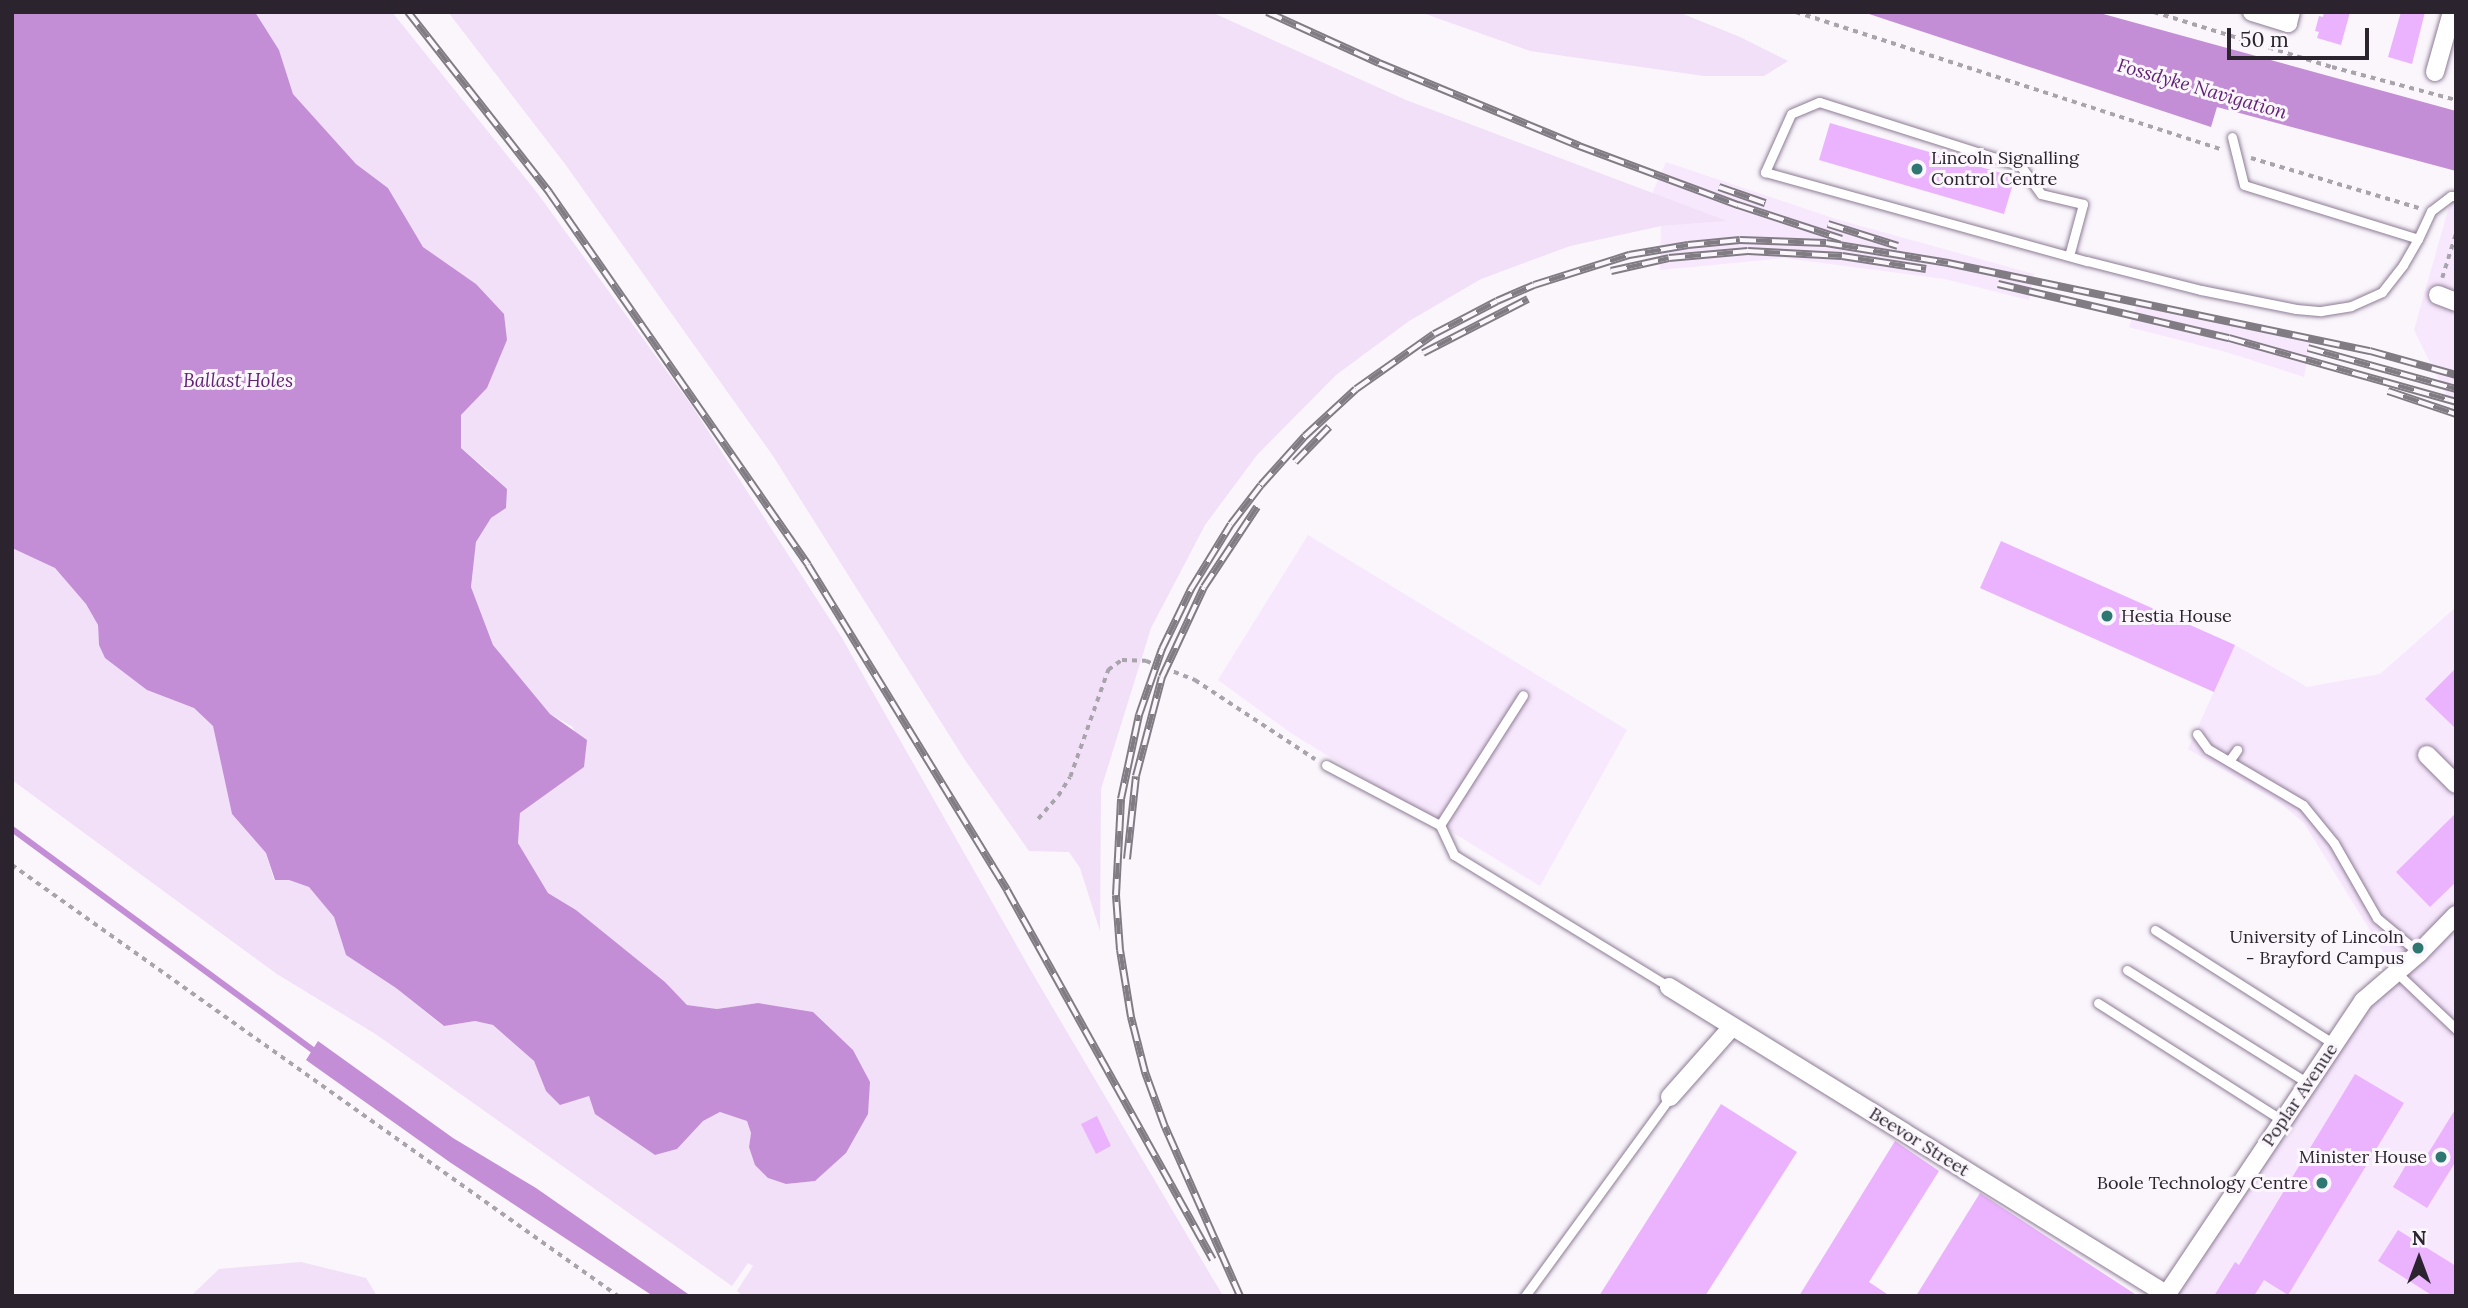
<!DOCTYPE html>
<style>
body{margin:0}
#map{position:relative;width:2468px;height:1308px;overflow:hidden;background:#faf6fc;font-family:Lora,serif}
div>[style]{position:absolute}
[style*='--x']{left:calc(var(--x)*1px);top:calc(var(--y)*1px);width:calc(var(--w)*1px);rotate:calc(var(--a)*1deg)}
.built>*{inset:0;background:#f7e8fd}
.green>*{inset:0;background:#f1e0f7}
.water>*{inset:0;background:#c48ed6}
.stream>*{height:6px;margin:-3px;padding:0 3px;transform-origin:3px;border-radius:3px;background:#c48ed6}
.building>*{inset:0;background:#ebb3fe}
.path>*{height:3.5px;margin-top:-1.75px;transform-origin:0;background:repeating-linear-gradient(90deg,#a9a4ac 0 5px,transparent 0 10px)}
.roads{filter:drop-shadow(0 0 2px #8d7b94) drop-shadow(0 0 2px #8d7b94)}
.service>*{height:9px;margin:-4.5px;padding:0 4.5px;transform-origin:4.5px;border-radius:4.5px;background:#fff}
.minor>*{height:18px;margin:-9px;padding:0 9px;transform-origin:9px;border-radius:9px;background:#fff}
.rail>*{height:8px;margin-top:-4px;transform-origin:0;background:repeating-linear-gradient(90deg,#faf6fc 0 16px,#817c84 0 32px);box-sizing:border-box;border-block:2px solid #817c84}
.dots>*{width:19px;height:19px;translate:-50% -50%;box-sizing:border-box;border:4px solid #faf6fc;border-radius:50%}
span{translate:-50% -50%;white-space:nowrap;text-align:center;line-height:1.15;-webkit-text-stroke:6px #faf6fc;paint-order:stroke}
.poi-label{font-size:18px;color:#2b242e}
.left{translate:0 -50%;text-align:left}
.right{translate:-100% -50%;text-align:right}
.street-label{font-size:18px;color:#2b242e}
.water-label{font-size:19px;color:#611f75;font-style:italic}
.frame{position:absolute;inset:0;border:14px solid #2b242e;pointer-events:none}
.north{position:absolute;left:2384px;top:1224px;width:70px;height:70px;-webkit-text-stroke:5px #faf6fc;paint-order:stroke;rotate:0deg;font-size:19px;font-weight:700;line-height:28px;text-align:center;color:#2b242e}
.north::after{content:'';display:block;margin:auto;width:24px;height:32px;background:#2b242e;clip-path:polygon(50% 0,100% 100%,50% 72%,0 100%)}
.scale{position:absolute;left:2227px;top:28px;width:142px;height:32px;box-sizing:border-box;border:4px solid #2b242e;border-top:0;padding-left:9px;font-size:21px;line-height:24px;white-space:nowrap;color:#2b242e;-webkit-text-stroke:5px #faf6fc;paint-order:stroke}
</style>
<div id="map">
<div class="built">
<div style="clip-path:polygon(1666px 162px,1839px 220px,2034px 274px,2029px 300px,1945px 279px,1784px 258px,1660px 270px,1661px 226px,1725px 221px,1652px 194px)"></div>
<div style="clip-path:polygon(2456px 182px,2456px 414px,2414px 330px)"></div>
<div style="clip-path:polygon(2139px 300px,2312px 336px,2304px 377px,2226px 352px,2129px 327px)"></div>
<div style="clip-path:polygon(1308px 535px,1627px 730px,1540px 886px,1291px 733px,1218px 680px)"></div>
<div style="clip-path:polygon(2456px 607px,2456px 1296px,2169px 1296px,2363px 1001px,2395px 971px,2304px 823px,2279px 802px,2188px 749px,2235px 645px,2307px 687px,2380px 674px)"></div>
</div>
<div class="green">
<div style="clip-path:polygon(255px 12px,392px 12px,538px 194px,692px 406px,842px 638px,1034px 976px,1223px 1296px,743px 1296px,737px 1291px,753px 1266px,748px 1263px,732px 1286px,377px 1035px,277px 974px,12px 780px,12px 548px,55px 568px,86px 604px,98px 625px,99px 645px,147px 690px,194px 708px,213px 726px,232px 814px,266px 853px,274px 880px,289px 880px,310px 887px,334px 917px,346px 955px,396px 988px,443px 1026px,475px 1021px,493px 1025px,534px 1061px,546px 1091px,589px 1096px,596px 1114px,655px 1155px,677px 1149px,703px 1121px,720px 1112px,747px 1120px,751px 1133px,749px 1147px,768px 1178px,786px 1184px,815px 1181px,758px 1003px,717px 1009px,687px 1005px,665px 982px,576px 910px,548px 893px,518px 843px,520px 813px,584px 767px,573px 727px,550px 714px,493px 645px,471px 587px,476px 542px,491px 518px,506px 508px,491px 473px,461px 448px,461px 415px,487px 388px,507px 340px,476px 284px,423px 247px,388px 188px,356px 164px,293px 94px,279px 50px)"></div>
<div style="clip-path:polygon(448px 12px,1211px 12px,1406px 100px,1727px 221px,1661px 226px,1570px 246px,1481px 279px,1409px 321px,1336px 375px,1257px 455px,1205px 525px,1151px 628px,1101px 789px,1100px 931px,1080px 868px,1069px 852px,1029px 851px,965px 760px,773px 456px,565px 164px)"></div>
<div style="clip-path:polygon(1420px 12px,1678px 12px,1740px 37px,1788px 61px,1764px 76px,1704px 76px,1530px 51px)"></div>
<div style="clip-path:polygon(301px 1262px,366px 1278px,377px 1296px,191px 1296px,219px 1269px)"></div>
</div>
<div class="water">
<div style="clip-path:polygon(12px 12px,255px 12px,279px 50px,293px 94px,356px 164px,388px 188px,423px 247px,476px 284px,504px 314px,507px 340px,487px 388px,461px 415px,461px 448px,507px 489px,506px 508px,491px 518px,476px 542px,471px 587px,493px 645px,550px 714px,587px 740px,584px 767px,520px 813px,518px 843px,548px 893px,576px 910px,665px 982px,687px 1005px,717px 1009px,758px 1003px,813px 1012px,853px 1050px,870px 1082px,868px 1114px,846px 1153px,815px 1181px,786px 1184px,768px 1178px,755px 1165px,749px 1147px,751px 1133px,747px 1121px,720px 1112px,703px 1121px,677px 1149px,655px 1155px,595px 1114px,589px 1096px,560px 1105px,546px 1091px,534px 1061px,493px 1025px,475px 1021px,444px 1026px,396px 988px,346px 955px,334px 917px,309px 887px,289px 880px,275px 880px,266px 853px,232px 814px,213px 726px,194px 708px,147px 690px,105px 658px,99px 645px,98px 625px,86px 604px,55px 568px,12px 548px)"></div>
<div style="clip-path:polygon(1863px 12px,2096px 12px,2456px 111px,2456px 171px,2217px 107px,2211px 127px)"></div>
<div style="clip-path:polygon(318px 1041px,453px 1138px,536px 1188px,691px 1296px,653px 1296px,451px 1163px,306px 1060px)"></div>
</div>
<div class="stream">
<div style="--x:12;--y:829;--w:380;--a:36.3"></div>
</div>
<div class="building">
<div style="clip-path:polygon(2324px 12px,2350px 12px,2341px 45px,2317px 38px,2319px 32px,2315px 31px,2319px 16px,2323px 17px)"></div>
<div style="clip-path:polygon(2401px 12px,2425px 12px,2412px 64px,2388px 57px)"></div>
<div style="clip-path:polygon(1830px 123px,2015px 177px,2004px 214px,1819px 160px)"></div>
<div style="clip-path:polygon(2001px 541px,2235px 645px,2214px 692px,1980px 588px)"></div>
<div style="clip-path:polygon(2456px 668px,2456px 729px,2425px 699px)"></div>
<div style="clip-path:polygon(2456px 813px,2456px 882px,2430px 907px,2396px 872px)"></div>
<div style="clip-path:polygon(2355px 1074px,2404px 1103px,2288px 1295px,2264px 1280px,2254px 1296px,2214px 1296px,2235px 1262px,2239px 1265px)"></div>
<div style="clip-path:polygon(1721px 1104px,1797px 1152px,1705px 1296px,1599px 1296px)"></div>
<div style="clip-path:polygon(2456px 1108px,2456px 1161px,2427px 1208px,2393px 1187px,2413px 1153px,2424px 1160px)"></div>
<div style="clip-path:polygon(1097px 1116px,1111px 1146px,1096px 1154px,1081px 1124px)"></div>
<div style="clip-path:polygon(1895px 1141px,1939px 1171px,1869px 1282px,1890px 1296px,1799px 1296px)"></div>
<div style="clip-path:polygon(1980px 1193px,2138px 1296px,1916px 1296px)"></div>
<div style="clip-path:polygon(2398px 1230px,2456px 1266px,2456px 1296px,2433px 1296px,2378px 1261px)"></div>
</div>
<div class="path">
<div style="--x:1796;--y:12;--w:447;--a:17.9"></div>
<div style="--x:2154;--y:12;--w:186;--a:17.2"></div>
<div style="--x:2332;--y:67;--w:128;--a:14.9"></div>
<div style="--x:2251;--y:158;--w:175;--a:16.6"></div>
<div style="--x:2442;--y:278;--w:47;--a:-72.7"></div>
<div style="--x:1038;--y:819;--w:30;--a:-49"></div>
<div style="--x:1058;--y:796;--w:22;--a:-58"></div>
<div style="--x:1070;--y:777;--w:114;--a:-70.4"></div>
<div style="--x:1108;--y:670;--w:17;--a:-36"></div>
<div style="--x:1122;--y:660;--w:24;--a:2"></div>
<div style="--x:1146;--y:661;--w:53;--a:21.2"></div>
<div style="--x:1195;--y:680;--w:144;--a:33.4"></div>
<div style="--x:12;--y:865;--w:744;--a:35.42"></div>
</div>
<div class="roads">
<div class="service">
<div style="--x:2232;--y:137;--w:49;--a:76"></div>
<div style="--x:2244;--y:185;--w:182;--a:17.2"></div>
<div style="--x:2418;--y:239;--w:31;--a:-65"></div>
<div style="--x:2431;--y:211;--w:25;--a:-37"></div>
<div style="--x:2451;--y:196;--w:5;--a:0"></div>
<div style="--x:2069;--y:256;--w:54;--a:-74.9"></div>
<div style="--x:2083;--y:204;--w:43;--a:-166.6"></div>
<div style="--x:2041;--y:194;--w:34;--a:-126"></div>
<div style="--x:2021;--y:166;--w:212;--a:-162.4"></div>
<div style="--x:1819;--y:102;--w:30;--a:157"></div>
<div style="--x:1791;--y:114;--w:64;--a:114.1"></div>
<div style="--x:1765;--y:172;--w:334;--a:15.5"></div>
<div style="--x:2087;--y:261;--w:118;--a:14.3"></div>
<div style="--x:2201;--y:290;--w:97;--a:11.3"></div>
<div style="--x:2296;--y:309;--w:25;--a:5"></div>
<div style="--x:2321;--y:311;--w:30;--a:-9"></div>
<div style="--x:2351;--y:306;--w:34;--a:-24"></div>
<div style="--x:2382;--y:292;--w:34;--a:-52"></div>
<div style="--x:2403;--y:265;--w:30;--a:-60"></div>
<div style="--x:2197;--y:734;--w:19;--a:54"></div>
<div style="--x:2208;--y:749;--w:110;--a:30.5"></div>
<div style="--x:2303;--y:805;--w:49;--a:50.8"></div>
<div style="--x:2334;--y:843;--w:86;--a:60.2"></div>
<div style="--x:2377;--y:918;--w:55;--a:39.8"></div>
<div style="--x:2229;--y:761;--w:14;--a:-54"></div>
<div style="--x:1326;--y:765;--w:129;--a:27.8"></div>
<div style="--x:1440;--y:825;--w:33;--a:65"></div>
<div style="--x:1454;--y:855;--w:252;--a:31.5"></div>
<div style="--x:1440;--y:825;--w:154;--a:-57.4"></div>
<div style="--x:2155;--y:930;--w:212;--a:32.5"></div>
<div style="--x:2127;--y:970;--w:213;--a:32"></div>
<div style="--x:2396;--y:972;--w:83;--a:43.5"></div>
<div style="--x:2098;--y:1003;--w:219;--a:32.5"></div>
<div style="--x:1525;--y:1296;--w:246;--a:-53.9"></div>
</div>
<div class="minor">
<div style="--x:2252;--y:12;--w:38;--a:17"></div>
<div style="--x:2288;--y:23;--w:11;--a:-75"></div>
<div style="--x:2435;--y:72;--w:62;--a:-74.2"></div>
<div style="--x:2438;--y:295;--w:19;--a:21"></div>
<div style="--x:2427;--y:755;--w:41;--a:45"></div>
<div style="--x:1669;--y:987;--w:588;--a:31.72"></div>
<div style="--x:1670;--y:1097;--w:94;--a:-48.5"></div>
<div style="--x:2167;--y:1294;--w:353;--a:-56.2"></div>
<div style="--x:2363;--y:1001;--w:74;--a:-40.6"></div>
<div style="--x:2419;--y:953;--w:53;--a:-45.8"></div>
</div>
</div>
<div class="rail">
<div style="--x:408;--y:12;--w:229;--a:51.9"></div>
<div style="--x:549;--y:192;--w:454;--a:55.2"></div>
<div style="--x:808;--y:565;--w:381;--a:58.5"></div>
<div style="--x:1007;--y:890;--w:423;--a:60.9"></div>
<div style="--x:1267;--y:12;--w:123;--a:24.5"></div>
<div style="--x:1379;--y:63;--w:217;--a:22.5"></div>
<div style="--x:1579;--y:146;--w:170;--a:20.4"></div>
<div style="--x:1738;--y:205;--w:109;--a:18.1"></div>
<div style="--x:1719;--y:187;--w:49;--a:19.2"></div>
<div style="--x:1828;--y:224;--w:73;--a:17.4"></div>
<div style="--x:1611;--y:271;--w:59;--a:-12.6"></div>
<div style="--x:1669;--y:258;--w:79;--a:-5.1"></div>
<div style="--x:1748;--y:251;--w:94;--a:3"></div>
<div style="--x:1842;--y:256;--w:85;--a:8.8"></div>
<div style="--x:1998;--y:284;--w:237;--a:13.2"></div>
<div style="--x:2229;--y:338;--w:236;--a:15.7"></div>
<div style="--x:2308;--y:348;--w:154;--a:15.5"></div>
<div style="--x:1423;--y:353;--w:118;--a:-27.2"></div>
<div style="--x:2388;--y:391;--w:72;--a:18.7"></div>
<div style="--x:1295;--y:462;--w:49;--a:-45.8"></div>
<div style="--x:1127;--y:859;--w:83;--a:-83.8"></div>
<div style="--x:1136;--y:776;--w:102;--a:-75.3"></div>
<div style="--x:1162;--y:677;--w:99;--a:-65"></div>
<div style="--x:1204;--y:587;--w:96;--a:-56.5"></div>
<div style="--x:1240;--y:1296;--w:185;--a:-113.9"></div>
<div style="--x:1165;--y:1127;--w:59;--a:-110"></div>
<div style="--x:1145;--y:1072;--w:57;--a:-104.3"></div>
<div style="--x:1131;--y:1017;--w:68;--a:-99.3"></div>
<div style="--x:1120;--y:950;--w:55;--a:-94.2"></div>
<div style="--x:1116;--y:895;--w:96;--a:-87"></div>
<div style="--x:1121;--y:799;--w:86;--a:-77.9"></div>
<div style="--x:1139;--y:715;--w:70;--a:-70.8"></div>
<div style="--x:1162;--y:649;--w:67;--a:-64.2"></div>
<div style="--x:1191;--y:589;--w:76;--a:-58.4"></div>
<div style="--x:1231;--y:524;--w:49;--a:-52.4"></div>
<div style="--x:1261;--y:485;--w:66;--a:-48.1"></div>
<div style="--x:1305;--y:436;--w:69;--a:-42.7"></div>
<div style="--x:1356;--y:389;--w:95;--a:-35.2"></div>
<div style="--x:1434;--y:334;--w:71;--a:-27.6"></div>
<div style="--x:1497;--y:301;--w:40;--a:-23.4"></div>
<div style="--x:1534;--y:285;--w:100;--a:-17.5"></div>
<div style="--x:1629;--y:255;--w:60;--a:-9.6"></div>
<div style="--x:1688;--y:245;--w:52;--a:-5.5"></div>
<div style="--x:1740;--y:240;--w:86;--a:2"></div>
<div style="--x:1826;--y:243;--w:124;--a:9.3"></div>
<div style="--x:1948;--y:263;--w:431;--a:11.8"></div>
<div style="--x:2370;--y:351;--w:89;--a:15.6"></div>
</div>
<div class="dots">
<div style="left:1917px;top:169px;background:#2f7872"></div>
<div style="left:2107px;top:616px;background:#2f7872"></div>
<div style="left:2418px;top:948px;background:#2f7872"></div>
<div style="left:2441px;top:1157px;background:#2f7872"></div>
<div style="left:2322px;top:1183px;background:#2f7872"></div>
</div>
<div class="poi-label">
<span class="left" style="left:1931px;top:169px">Lincoln Signalling<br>Control Centre</span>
<span class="left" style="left:2121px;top:616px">Hestia House</span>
<span class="right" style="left:2404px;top:948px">University of Lincoln<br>- Brayford Campus</span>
<span class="right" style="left:2427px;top:1157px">Minister House</span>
<span class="right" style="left:2308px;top:1183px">Boole Technology Centre</span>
</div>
<div class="street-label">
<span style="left:2300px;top:1095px;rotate:-56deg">Poplar Avenue</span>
<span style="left:1919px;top:1142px;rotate:32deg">Beevor Street</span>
</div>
<div class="water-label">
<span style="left:2202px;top:89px;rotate:16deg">Fossdyke Navigation</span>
<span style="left:238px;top:381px">Ballast Holes</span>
</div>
<div class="frame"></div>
<div class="north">N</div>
<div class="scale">50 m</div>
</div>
